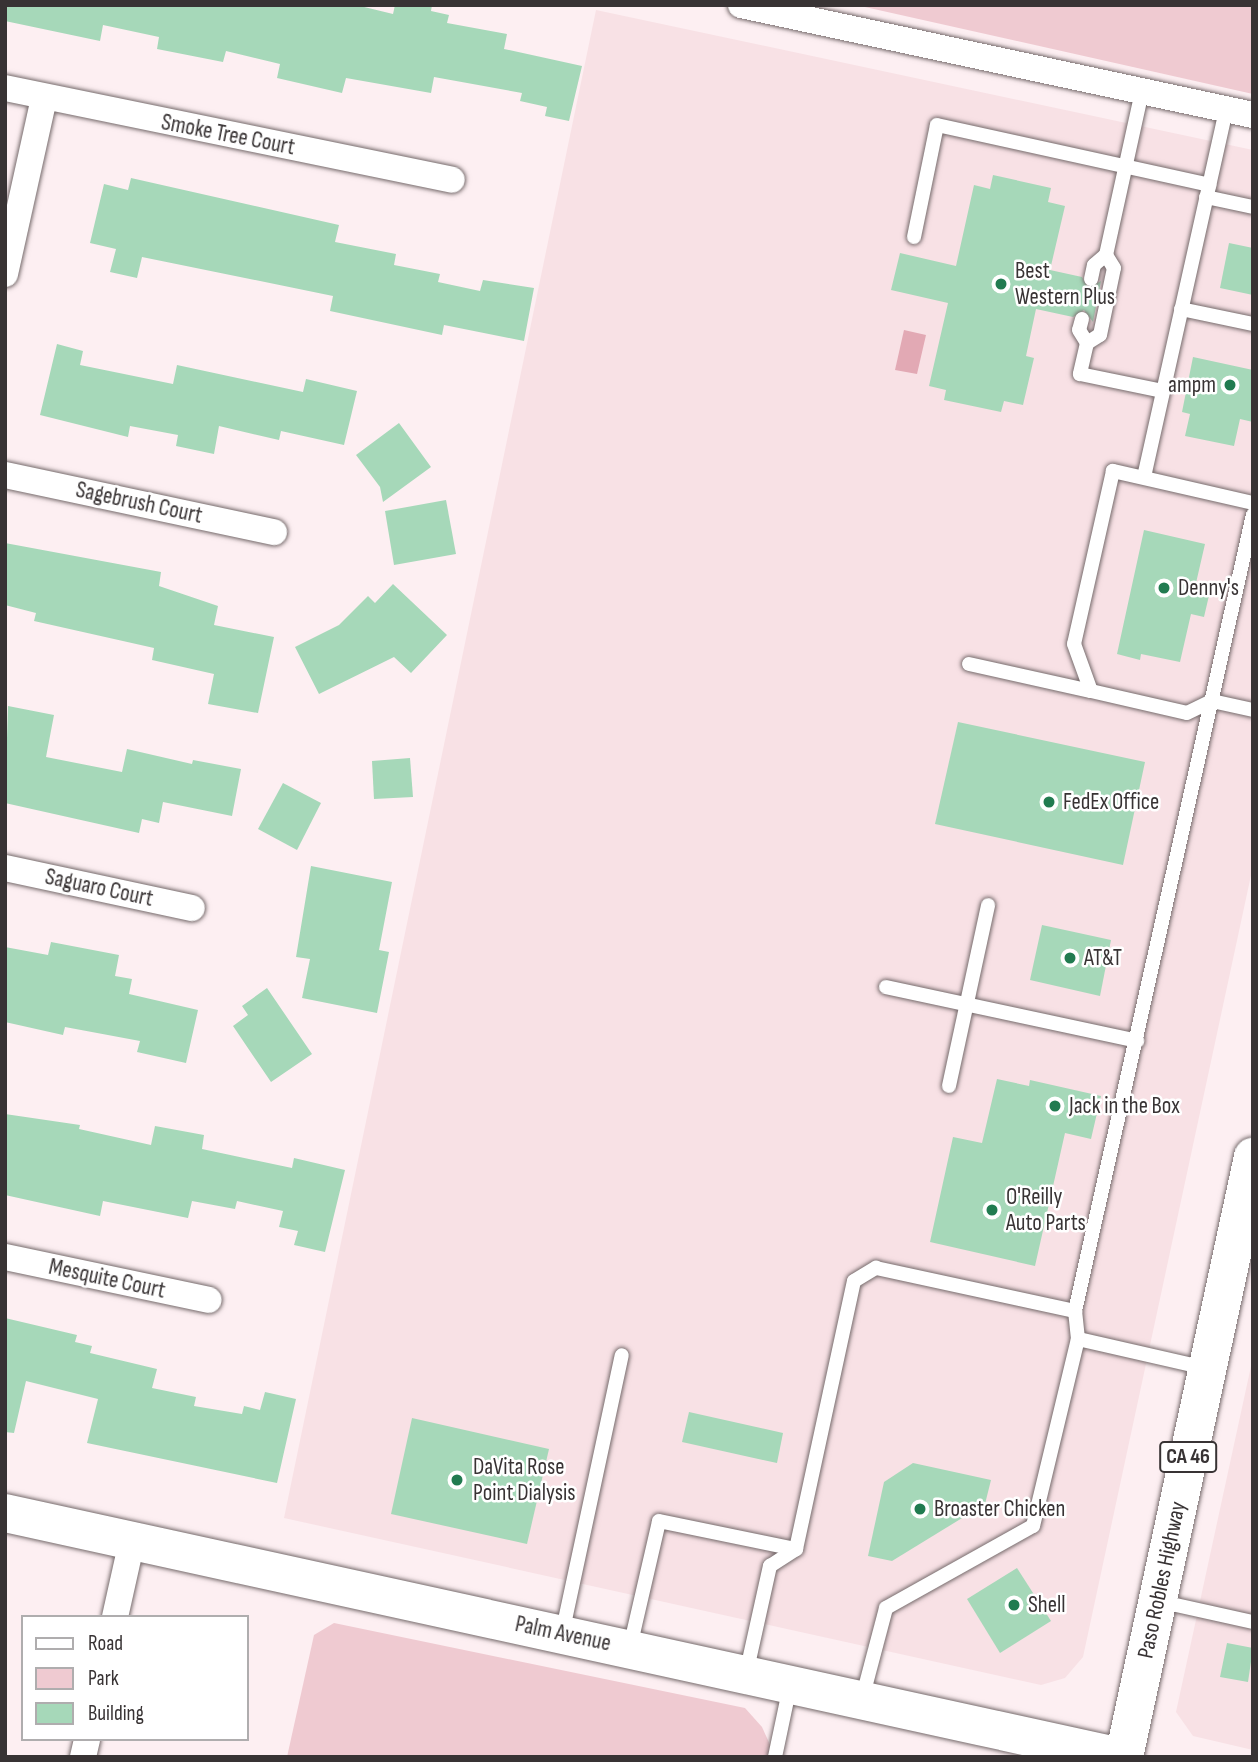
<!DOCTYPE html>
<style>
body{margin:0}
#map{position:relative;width:1258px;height:1762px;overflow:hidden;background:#fdeff2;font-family:"Sofia Sans Condensed",sans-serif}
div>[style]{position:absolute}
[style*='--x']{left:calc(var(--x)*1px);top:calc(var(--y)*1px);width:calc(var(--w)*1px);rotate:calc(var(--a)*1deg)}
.built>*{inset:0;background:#f8e1e5}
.green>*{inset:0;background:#efcad1}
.water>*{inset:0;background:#e2a9b4}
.building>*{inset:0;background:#a6d8b9}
.roads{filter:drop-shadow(0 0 2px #766b6c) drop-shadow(0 0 2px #766b6c)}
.lane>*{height:14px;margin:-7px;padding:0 7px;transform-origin:7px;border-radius:7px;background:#fff}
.street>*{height:26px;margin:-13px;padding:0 13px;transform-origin:13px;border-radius:13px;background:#fff}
.secondary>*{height:38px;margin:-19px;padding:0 19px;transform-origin:19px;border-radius:19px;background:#fff}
.highway>*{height:38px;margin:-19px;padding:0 19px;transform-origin:19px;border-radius:19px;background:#fff}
.dots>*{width:19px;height:19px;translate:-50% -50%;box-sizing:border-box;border:4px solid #fff;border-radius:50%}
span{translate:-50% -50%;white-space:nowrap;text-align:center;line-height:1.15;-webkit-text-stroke:5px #fff;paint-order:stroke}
.shield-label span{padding:2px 5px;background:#fff;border:2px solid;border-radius:5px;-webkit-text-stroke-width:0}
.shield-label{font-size:21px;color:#383334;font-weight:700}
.street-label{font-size:23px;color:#383334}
.poi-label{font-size:23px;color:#383334}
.left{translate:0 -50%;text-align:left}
.right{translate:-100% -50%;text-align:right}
.frame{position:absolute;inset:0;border:7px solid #383334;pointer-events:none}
.legend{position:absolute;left:21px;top:1615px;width:228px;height:126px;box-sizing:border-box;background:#fff;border:2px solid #afadae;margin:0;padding:9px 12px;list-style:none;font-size:21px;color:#383334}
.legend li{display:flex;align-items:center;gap:14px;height:35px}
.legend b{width:35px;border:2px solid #afadae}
</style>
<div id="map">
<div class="built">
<div style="clip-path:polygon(596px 10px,1253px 150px,1253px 866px,1083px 1657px,1065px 1678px,1041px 1685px,284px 1518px)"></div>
<div style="clip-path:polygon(1253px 1357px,1253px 1750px,1193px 1736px,1176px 1712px)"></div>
</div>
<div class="green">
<div style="clip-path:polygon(856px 5px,1253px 5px,1253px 94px)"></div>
<div style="clip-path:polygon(334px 1623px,745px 1708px,762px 1727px,771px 1747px,768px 1757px,287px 1757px,314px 1635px)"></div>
</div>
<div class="water">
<div style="clip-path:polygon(904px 330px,926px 335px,917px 374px,895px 370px)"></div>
</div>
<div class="building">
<div style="clip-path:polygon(5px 5px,356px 5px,393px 14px,395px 5px,432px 5px,431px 11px,449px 15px,447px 23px,507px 34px,504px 49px,582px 66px,569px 121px,545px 116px,547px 107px,520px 101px,522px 93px,434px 77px,431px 93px,346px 78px,342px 93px,277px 78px,280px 64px,226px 51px,223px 62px,157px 49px,159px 37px,103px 25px,100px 41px,5px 21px)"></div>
<div style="clip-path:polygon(993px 175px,1051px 188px,1048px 202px,1065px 206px,1050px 270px,1082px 277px,1088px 288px,1101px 281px,1093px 322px,1084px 310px,1073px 317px,1036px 309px,1026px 356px,1034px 358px,1023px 405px,1004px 401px,1001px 412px,944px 400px,946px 390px,929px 386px,948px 303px,891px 290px,900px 253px,956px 266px,974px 185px,990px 189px)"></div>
<div style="clip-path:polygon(131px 178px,339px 225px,335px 242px,396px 254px,394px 265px,440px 274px,438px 282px,480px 291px,483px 280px,534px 288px,524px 341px,444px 325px,442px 335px,330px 311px,333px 296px,142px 257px,137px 278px,110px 272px,116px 249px,90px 243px,104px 184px,128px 190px)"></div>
<div style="clip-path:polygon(1229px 243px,1253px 248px,1253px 295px,1220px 288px)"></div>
<div style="clip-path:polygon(57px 344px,83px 351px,80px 365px,173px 384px,177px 365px,303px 392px,306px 379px,357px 391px,344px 445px,281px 431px,279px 440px,219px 426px,214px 454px,176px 446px,178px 435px,130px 426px,128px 437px,40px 415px)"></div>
<div style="clip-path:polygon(1193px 357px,1253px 370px,1253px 422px,1240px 419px,1234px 446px,1185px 436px,1190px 414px,1182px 412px)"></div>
<div style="clip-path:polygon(399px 423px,431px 467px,383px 502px,380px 487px,356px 455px)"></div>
<div style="clip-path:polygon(446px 500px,456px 554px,394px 565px,385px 511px)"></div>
<div style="clip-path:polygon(1144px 530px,1205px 544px,1196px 583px,1211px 587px,1204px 617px,1191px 614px,1180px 662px,1141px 654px,1140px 660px,1117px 654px)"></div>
<div style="clip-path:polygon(5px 543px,161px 572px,159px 586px,218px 606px,214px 625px,274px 637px,258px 713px,208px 704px,214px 674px,152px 660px,154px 648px,34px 621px,36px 613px,5px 605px)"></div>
<div style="clip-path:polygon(393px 584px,447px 635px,411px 673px,394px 657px,319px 694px,295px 647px,339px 625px,368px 596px,375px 603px)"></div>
<div style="clip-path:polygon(8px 706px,54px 715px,46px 757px,122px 772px,127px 749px,192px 764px,193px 760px,241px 769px,232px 816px,163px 802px,159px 823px,142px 819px,139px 833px,5px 803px)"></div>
<div style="clip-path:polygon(958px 722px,1145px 762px,1123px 865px,935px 824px)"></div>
<div style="clip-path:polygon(410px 758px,413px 797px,374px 799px,372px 761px)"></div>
<div style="clip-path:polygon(283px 783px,321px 803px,297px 850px,258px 829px)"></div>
<div style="clip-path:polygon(311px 866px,392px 882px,379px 950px,389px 952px,377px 1013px,302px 998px,310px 959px,296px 957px)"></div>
<div style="clip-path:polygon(1042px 925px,1111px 940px,1100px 996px,1030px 980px)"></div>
<div style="clip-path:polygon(51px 942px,119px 955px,115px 976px,132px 979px,129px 994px,198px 1010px,186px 1063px,137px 1052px,140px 1041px,65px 1027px,63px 1035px,5px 1022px,5px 947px,48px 955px)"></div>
<div style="clip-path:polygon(267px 988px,312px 1054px,271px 1082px,233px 1026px,248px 1015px,242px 1006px)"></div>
<div style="clip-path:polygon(997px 1079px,1029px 1086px,1030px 1080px,1101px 1096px,1091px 1139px,1065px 1133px,1035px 1266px,930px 1242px,953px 1137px,982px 1143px)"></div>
<div style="clip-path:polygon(5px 1114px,80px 1125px,79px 1129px,151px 1145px,155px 1126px,204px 1135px,202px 1149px,292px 1168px,294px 1158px,345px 1170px,325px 1252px,294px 1245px,298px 1231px,279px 1227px,283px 1211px,237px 1201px,235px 1209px,192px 1201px,188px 1218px,103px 1201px,100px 1216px,5px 1195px)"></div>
<div style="clip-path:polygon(5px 1318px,77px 1335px,75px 1342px,92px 1346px,90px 1353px,157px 1369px,152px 1388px,196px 1397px,194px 1406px,242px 1414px,244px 1406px,260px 1410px,265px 1392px,296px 1399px,277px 1483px,87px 1443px,98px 1399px,26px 1381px,14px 1433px,5px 1432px)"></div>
<div style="clip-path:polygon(689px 1412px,783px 1433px,777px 1463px,682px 1442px)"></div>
<div style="clip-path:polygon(412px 1418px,549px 1449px,527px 1544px,391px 1514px)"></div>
<div style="clip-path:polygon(913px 1463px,991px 1480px,985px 1504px,892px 1561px,868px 1556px,884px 1482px)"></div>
<div style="clip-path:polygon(1017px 1568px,1051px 1621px,1000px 1653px,967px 1599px)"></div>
<div style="clip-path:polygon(1227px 1643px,1253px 1648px,1248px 1682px,1220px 1677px)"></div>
</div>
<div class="roads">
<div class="lane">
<div style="--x:1206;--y:197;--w:48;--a:12"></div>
<div style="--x:914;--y:237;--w:114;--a:-78.4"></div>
<div style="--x:937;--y:125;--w:279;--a:12.4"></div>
<div style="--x:1091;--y:279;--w:14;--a:-78"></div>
<div style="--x:1094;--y:265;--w:16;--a:-40"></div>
<div style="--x:1106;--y:255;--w:168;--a:-77.6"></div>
<div style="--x:1181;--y:309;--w:74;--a:11.8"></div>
<div style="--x:1082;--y:319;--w:11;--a:105"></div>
<div style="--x:1079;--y:330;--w:15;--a:58"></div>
<div style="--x:1087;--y:343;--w:32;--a:103"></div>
<div style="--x:1080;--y:374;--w:85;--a:11.6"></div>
<div style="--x:1087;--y:343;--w:15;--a:-32"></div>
<div style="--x:1100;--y:335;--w:68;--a:-78.2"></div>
<div style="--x:1114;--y:268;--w:15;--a:-122"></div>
<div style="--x:1144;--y:477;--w:376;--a:-77.4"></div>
<div style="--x:1253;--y:503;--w:144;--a:-167.1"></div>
<div style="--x:1113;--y:471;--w:177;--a:102.7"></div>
<div style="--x:1074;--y:644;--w:50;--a:70.1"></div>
<div style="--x:1091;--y:691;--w:98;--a:12.9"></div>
<div style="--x:1187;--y:713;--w:28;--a:-26"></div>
<div style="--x:1212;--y:701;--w:42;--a:12.4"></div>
<div style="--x:969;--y:664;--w:125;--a:12.5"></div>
<div style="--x:886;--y:987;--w:257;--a:12.1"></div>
<div style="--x:949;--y:1086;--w:185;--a:-77.8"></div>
<div style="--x:1078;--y:1339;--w:131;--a:12.8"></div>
<div style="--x:1158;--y:1601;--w:97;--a:12.5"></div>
<div style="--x:562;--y:1634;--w:285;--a:-77.9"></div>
<div style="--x:630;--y:1647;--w:129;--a:-77"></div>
<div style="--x:659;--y:1521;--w:140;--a:11.6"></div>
<div style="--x:746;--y:1674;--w:111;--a:-77.5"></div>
<div style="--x:770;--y:1566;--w:31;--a:-33"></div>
<div style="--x:796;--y:1549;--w:274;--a:-77.8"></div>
<div style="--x:854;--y:1281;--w:26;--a:-31"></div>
<div style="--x:876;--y:1268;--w:204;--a:12.2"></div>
<div style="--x:862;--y:1699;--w:94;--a:-75.2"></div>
<div style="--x:886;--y:1608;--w:168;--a:-29.2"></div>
<div style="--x:1033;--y:1526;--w:192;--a:-76.5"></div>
<div style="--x:1078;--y:1339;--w:28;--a:-96"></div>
<div style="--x:1075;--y:1311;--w:816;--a:-77.4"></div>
<div style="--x:775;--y:1757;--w:73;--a:-78.1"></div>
</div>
<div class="street">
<div style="--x:741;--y:5;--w:524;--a:12.13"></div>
<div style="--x:5;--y:88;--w:456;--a:11.6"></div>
<div style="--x:5;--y:274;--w:180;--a:-77.5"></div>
<div style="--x:5;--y:475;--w:275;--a:12"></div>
<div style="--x:5;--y:868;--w:191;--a:12.1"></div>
<div style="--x:5;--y:1257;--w:208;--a:11.9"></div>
<div style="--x:115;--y:1617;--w:78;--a:-77.4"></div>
<div style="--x:83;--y:1757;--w:18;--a:-77"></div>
</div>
<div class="secondary">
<div style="--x:5;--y:1513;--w:1141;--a:12.34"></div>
</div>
<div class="highway">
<div style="--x:1124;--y:1757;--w:614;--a:-77.87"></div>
</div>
</div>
<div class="dots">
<div style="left:1001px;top:284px;background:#217b50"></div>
<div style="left:1230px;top:385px;background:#217b50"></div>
<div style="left:1164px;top:588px;background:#217b50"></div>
<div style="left:1049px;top:802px;background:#217b50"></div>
<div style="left:1070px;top:958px;background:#217b50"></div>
<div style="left:1055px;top:1106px;background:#217b50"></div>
<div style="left:992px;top:1210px;background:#217b50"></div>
<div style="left:457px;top:1480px;background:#217b50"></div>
<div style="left:920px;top:1509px;background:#217b50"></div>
<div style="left:1014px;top:1605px;background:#217b50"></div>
</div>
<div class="shield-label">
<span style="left:1188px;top:1457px">CA 46</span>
</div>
<div class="street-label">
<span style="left:228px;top:135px;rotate:11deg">Smoke Tree Court</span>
<span style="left:139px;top:503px;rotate:12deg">Sagebrush Court</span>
<span style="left:99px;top:888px;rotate:12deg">Saguaro Court</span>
<span style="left:107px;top:1279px;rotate:12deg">Mesquite Court</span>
<span style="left:1162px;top:1580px;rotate:-78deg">Paso Robles Highway</span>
<span style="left:563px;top:1634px;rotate:12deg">Palm Avenue</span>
</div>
<div class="poi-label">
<span class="left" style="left:1015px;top:284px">Best<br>Western Plus</span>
<span class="right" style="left:1216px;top:385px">ampm</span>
<span class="left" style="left:1178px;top:588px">Denny's</span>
<span class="left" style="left:1063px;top:802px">FedEx Office</span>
<span class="left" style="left:1084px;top:958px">AT&amp;T</span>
<span class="left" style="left:1069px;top:1106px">Jack in the Box</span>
<span class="left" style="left:1006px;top:1210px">O'Reilly<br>Auto Parts</span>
<span class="left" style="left:473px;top:1480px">DaVita Rose<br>Point Dialysis</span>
<span class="left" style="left:934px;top:1509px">Broaster Chicken</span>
<span class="left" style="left:1028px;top:1605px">Shell</span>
</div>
<div class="frame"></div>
<ul class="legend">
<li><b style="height:9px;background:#fff"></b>Road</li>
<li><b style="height:19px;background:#efcad1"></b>Park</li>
<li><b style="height:19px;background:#a6d8b9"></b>Building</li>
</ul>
</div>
